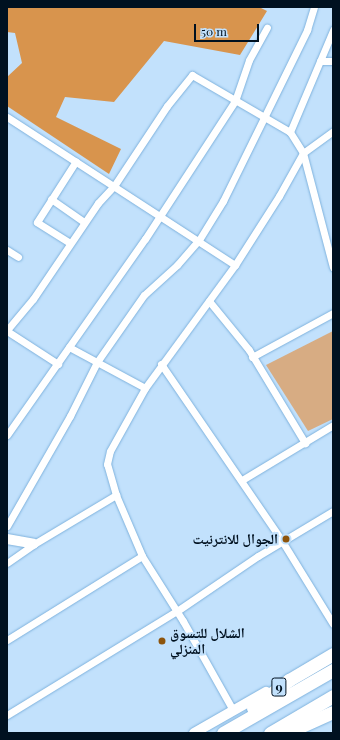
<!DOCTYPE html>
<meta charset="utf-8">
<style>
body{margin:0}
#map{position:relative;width:340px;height:740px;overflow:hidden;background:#c2e1fc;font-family:"Playfair Display","Noto Naskh Arabic",serif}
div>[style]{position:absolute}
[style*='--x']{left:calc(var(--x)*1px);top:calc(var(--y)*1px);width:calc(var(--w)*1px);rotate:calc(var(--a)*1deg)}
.green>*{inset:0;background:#d7ac83}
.forest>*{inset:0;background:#d8944d}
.roads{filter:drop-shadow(0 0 1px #7fb2dd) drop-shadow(0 0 1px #7fb2dd)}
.street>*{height:7px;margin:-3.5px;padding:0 3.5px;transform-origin:3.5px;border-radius:3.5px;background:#fff}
.secondary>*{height:10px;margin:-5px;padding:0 5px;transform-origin:5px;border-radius:5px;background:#fff}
.highway>*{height:13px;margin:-6.5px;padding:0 6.5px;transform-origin:6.5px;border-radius:6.5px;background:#fff}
.dots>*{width:11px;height:11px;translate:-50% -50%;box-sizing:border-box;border:2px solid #c2e1fc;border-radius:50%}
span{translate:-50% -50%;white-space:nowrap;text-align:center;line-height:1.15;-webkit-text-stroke:4px #c2e1fc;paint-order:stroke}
.shield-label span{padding:1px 3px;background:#c2e1fc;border:1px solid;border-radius:3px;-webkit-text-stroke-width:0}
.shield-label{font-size:13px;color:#001120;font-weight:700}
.poi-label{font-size:14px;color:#001120;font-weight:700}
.right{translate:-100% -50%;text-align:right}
.left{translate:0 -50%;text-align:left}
.frame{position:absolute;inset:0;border:8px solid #001120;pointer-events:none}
.scale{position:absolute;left:194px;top:24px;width:65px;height:18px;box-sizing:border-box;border:2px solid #001120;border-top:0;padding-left:5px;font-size:12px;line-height:14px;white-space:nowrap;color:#001120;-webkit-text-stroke:3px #c2e1fc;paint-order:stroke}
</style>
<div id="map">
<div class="green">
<div style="clip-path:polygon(333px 331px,333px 419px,308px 431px,266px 365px)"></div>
</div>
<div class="forest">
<div style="clip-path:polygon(7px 7px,259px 7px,267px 11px,240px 55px,164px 41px,114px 102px,65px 97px,56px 117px,121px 149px,109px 174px,7px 106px,7px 77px,22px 63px,15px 33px,7px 32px)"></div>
</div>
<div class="roads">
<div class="street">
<div style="--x:320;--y:61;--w:13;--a:0"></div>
<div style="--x:7;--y:117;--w:272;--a:33"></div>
<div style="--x:290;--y:132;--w:111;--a:-67.1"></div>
<div style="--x:51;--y:199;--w:40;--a:34.9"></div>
<div style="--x:70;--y:243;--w:39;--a:-148"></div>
<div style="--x:37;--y:222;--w:72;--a:-57.4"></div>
<div style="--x:7;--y:250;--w:13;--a:32"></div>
<div style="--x:209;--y:301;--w:63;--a:50.8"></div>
<div style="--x:249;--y:350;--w:109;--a:58.9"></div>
<div style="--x:7;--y:330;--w:40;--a:-50"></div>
<div style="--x:33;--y:299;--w:116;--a:-55.9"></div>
<div style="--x:98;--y:203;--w:23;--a:-47"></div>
<div style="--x:114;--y:186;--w:96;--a:-56.5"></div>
<div style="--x:167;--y:106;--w:40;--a:-51"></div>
<div style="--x:192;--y:75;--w:113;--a:30.2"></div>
<div style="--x:290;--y:132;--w:25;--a:58"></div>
<div style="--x:303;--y:153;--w:118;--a:75.3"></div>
<div style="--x:7;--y:331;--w:61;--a:32.9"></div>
<div style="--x:69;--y:347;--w:86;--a:28.3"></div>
<div style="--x:252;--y:357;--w:92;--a:-28.5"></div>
<div style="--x:161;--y:364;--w:214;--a:55.6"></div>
<div style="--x:282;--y:541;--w:97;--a:58.4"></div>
<div style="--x:7;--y:435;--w:240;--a:-54.9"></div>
<div style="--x:145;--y:239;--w:165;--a:-56.9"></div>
<div style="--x:235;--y:101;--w:43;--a:-71.1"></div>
<div style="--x:249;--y:60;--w:37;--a:-61"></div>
<div style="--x:242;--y:480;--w:106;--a:-31.1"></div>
<div style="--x:116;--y:495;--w:66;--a:66.9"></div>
<div style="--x:142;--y:556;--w:77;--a:57.8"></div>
<div style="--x:183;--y:621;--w:102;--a:60.7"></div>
<div style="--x:7;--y:526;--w:127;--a:-60.2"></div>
<div style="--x:70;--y:416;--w:60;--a:-63.4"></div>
<div style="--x:97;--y:362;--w:82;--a:-55"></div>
<div style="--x:144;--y:295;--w:45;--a:-42.3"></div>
<div style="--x:177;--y:265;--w:33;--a:-49"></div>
<div style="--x:199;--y:240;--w:46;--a:-58.4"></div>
<div style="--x:223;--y:201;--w:191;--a:-63.8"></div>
<div style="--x:307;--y:30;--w:24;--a:-73"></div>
<div style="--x:7;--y:563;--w:33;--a:-35"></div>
<div style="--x:34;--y:544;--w:96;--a:-30.9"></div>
<div style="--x:116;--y:495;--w:32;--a:-106"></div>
<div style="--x:107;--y:464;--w:13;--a:-77"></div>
<div style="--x:110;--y:451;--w:72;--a:-60.9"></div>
<div style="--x:145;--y:388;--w:152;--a:-53.8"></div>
<div style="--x:235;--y:265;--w:82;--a:-57.5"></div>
<div style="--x:279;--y:196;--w:49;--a:-60.8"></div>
<div style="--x:303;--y:153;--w:37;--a:-36"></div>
<div style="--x:7;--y:640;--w:159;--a:-31.9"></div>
<div style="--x:7;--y:715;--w:199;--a:-31.5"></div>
<div style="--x:177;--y:611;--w:98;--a:-34.2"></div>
<div style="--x:258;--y:556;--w:87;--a:-31"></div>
</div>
<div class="secondary">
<div style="--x:7;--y:539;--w:27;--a:10"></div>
<div style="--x:194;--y:733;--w:83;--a:-29.7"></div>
</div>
<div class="highway">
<div style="--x:253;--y:708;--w:46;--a:-37.9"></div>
<div style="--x:289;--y:680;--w:51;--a:-30.6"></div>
<div style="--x:223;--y:733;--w:127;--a:-29.8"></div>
<div style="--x:270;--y:733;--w:73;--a:-30.4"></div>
<div style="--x:286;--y:733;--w:51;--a:-24.1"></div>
</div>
</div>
<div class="dots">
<div style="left:286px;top:539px;background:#8d540c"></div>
<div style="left:162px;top:641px;background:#8d540c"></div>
</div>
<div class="shield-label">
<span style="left:279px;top:687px">9</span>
</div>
<div class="poi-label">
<span class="right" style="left:278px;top:539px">الجوال للانترنيت</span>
<span class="left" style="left:170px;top:641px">الشلال للتسوق<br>المنزلي</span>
</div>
<div class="frame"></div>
<div class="scale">50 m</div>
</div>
